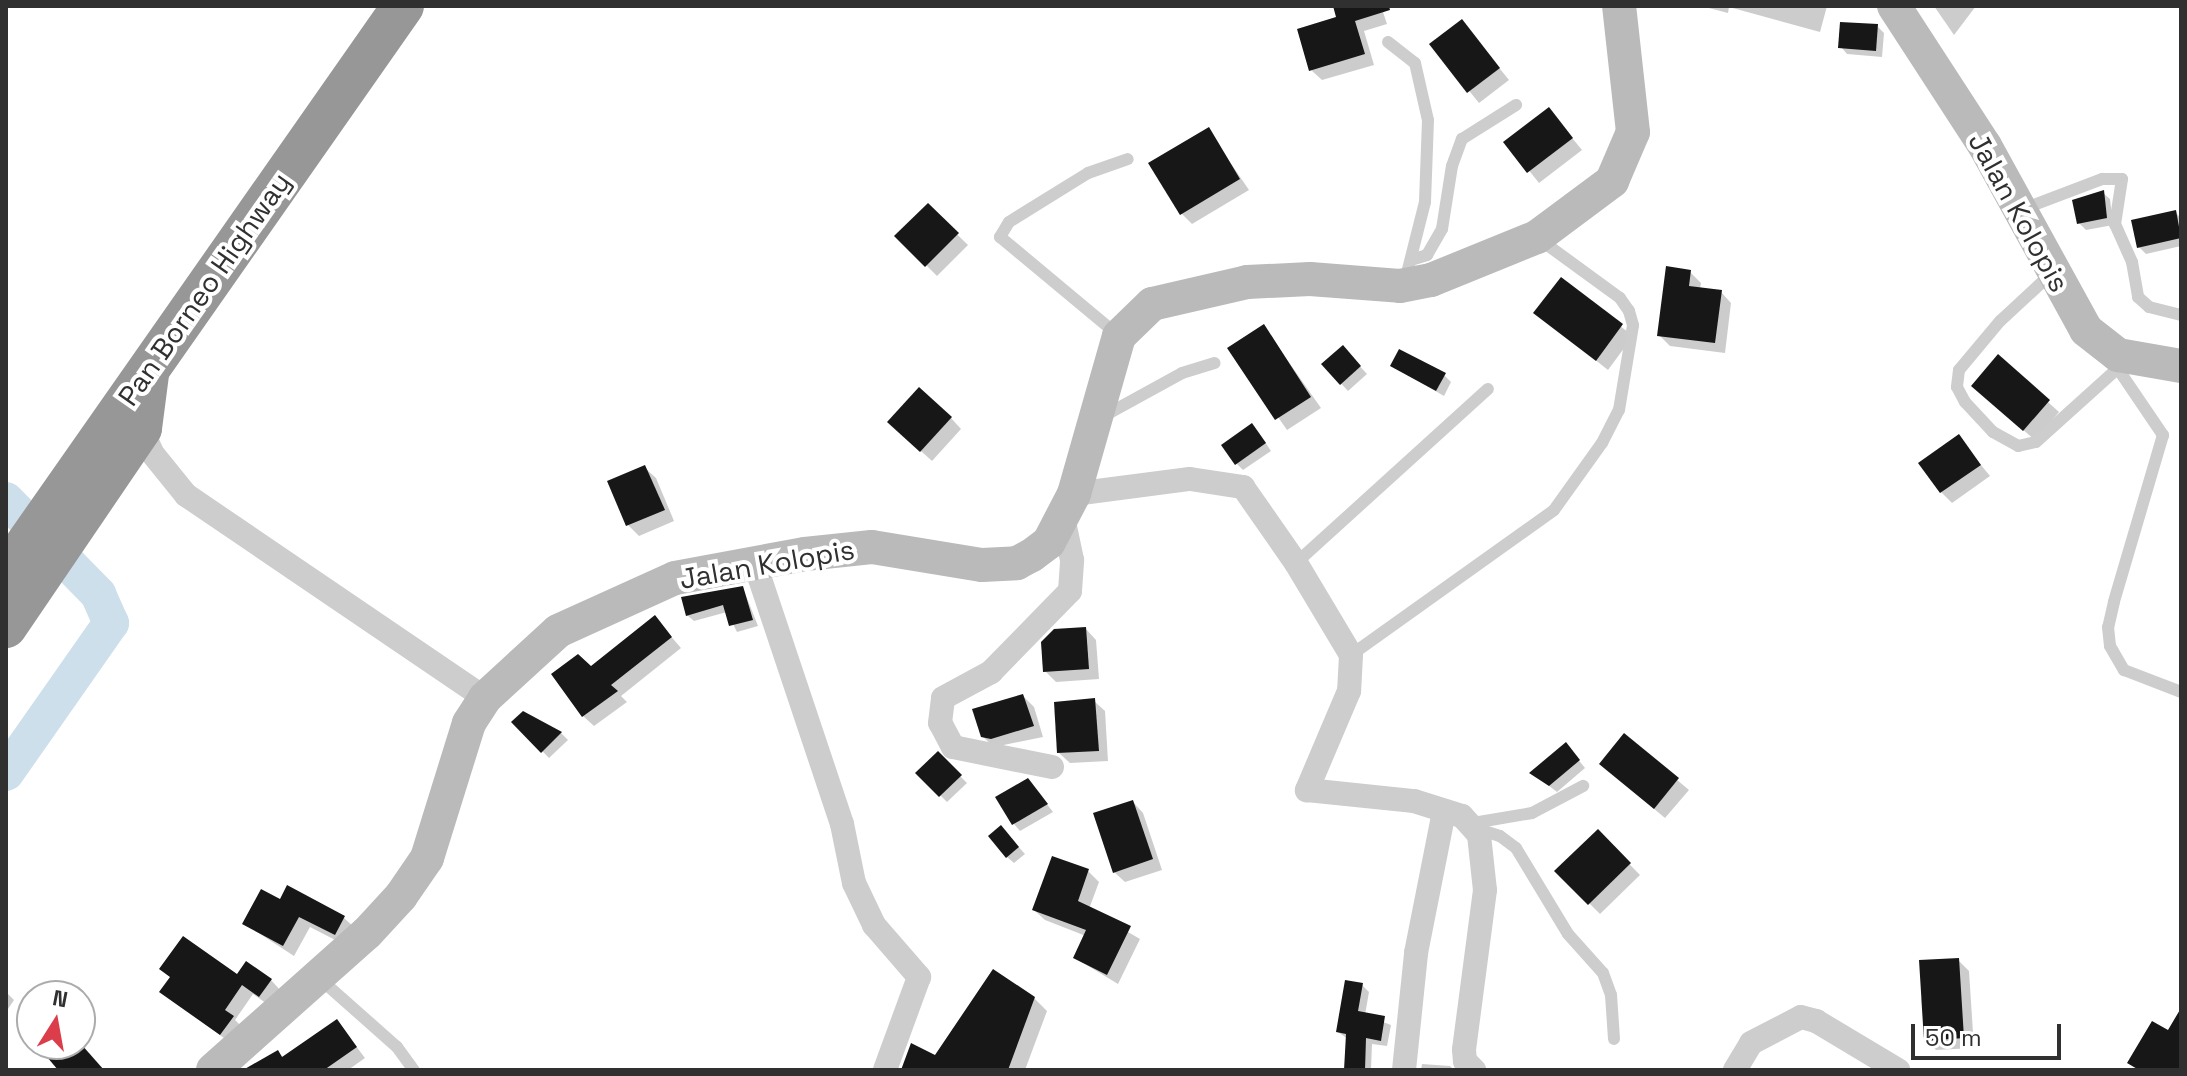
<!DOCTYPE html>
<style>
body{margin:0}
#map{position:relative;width:2187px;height:1076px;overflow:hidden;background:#fff;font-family:"Space Grotesk",sans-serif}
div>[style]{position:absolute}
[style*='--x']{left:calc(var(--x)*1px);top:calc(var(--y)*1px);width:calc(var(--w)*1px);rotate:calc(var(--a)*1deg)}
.shadow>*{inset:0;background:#0003}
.river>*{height:36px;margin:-18px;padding:0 18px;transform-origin:18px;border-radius:18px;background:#cddfeb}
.building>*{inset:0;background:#171717}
.lane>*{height:12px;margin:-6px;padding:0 6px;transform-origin:6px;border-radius:6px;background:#cdcdcd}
.street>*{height:24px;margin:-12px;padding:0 12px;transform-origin:12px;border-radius:12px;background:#cdcdcd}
.secondary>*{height:34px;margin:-17px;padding:0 17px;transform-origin:17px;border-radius:17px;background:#bababa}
.highway>*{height:42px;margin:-21px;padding:0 21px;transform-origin:21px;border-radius:21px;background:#979797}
span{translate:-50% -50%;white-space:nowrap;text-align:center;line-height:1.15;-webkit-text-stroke:8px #fff;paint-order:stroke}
.street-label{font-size:28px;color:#303030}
.frame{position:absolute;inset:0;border:8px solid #303030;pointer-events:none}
.north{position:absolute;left:16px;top:980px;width:80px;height:80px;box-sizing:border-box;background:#fff;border:2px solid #acacac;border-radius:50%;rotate:11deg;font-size:22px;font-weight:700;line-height:32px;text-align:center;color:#303030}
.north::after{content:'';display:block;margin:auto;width:28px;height:36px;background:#db3e4a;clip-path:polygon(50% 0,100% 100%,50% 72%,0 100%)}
.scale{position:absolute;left:1911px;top:1024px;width:150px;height:36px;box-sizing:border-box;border:4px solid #303030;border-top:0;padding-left:10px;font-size:24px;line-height:28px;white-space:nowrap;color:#303030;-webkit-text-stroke:6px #fff;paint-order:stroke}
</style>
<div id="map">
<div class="shadow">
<div style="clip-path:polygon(1335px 6px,1381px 6px,1387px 24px,1364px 31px,1374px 65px,1322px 80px,1311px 70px,1339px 19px)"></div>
<div style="clip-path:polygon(1701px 6px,1827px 6px,1820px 32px,1729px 7px,1728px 13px)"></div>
<div style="clip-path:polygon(1934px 6px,1976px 6px,1954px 35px)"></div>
<div style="clip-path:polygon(1462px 22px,1509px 80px,1479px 103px,1432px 45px)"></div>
<div style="clip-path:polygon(1877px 26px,1884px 33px,1882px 57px,1847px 54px,1841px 47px)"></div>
<div style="clip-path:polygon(1549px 110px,1582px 150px,1539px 183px,1506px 142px)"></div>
<div style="clip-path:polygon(1208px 130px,1249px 190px,1192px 224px,1181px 213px)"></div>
<div style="clip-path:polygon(2103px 193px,2110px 199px,2113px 225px,2086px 230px,2079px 223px)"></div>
<div style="clip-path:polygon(928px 206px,968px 245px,937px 276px,897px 236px)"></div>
<div style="clip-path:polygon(2175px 212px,2181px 218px,2181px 246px,2146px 254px,2139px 247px)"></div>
<div style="clip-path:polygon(1690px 272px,1701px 283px,1700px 289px,1721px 292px,1731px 303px,1725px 353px,1670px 346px,1659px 335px)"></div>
<div style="clip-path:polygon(1561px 280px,1633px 336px,1608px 370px,1536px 313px)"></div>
<div style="clip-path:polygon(1264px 327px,1321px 408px,1287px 430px,1230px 348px)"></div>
<div style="clip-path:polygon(1343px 348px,1367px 374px,1348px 391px,1324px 365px)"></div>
<div style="clip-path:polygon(1998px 357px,2059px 412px,2035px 440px,1984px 396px)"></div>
<div style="clip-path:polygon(1392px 366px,1444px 375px,1451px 382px,1444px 396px)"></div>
<div style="clip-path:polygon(951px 418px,961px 429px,932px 461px,900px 432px)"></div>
<div style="clip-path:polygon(1259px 433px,1271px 451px,1243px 470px,1236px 463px)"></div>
<div style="clip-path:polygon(1958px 437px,1990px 476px,1952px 503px,1941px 492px)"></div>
<div style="clip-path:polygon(645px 468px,656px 478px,674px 521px,639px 536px,628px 525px)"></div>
<div style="clip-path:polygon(743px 588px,758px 626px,737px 632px,727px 612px,694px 621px,687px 615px)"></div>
<div style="clip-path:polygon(655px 618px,681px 648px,621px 696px,627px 702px,594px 726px,583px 716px,591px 669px)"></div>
<div style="clip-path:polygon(1086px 629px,1096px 640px,1099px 679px,1056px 682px,1045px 671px)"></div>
<div style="clip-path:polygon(1023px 696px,1034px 707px,1043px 737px,994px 747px,982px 736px)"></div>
<div style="clip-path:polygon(1094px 701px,1105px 711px,1108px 761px,1070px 763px,1059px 753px)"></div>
<div style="clip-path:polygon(523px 713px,561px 733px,568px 740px,549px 758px,514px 722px)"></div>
<div style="clip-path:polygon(1625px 736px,1689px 790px,1665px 818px,1612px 774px)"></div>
<div style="clip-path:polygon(1572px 752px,1585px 768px,1557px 792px,1532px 773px)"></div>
<div style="clip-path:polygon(938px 754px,967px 783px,947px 802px,918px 773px)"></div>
<div style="clip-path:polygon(1028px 780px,1053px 812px,1020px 831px,1014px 824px)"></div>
<div style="clip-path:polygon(1133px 802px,1143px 813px,1162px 870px,1125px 882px,1114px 872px)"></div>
<div style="clip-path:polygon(1598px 832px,1640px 875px,1600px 914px,1557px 871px)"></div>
<div style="clip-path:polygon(1008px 835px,1025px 854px,1014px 863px,1007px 857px)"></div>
<div style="clip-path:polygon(1053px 858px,1088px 871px,1099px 882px,1089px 909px,1140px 939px,1118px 984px,1075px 958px,1086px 936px,1045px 920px,1034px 910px)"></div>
<div style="clip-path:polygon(281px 902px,344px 918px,355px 928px,345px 945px,310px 927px,294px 956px,245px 924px)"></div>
<div style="clip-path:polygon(1958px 960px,1969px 971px,1974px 1048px,1936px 1050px,1926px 1040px)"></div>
<div style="clip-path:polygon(162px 969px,271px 980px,281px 991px,270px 1006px,253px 994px,235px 1020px,243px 1028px,232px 1044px,162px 992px,171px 978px)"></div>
<div style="clip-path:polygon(1362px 985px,1369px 992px,1365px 1015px,1391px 1025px,1387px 1046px,1372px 1044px,1371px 1070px,1346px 1070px,1348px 1039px,1338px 1032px)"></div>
<div style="clip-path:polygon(6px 992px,14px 1000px,6px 1012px)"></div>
<div style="clip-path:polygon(1034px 998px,1047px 1011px,1025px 1070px,902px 1070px,936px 1058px)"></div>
<div style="clip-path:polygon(337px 1021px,365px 1058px,348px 1070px,246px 1070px,278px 1052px,284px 1058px)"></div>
<div style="clip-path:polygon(1422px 1064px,1450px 1066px,1454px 1070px,1421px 1070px)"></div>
</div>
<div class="river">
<div style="--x:6;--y:500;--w:132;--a:45.6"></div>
<div style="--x:98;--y:594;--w:32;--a:66"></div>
<div style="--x:111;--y:623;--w:183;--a:125"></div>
</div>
<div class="building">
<div style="clip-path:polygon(1333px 6px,1389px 6px,1390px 10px,1355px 21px,1365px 54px,1309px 71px,1297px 29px,1336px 17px)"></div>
<div style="clip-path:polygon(1462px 19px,1500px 68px,1467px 93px,1429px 44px)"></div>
<div style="clip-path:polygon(1840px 22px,1878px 24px,1876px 51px,1838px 48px)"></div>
<div style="clip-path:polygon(1549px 107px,1573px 138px,1527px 173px,1503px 142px)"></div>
<div style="clip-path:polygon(1209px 127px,1240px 179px,1180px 215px,1148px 163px)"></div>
<div style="clip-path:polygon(2104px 190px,2107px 218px,2077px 224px,2072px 200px)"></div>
<div style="clip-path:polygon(928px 203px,959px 233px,925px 267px,894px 236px)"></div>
<div style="clip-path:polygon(2176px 210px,2181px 238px,2137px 248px,2131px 220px)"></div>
<div style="clip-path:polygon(1666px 266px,1691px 270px,1689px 286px,1722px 290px,1715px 343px,1657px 336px)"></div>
<div style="clip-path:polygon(1561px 277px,1623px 324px,1596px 361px,1533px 313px)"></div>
<div style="clip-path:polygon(1264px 324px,1311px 397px,1275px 420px,1227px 348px)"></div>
<div style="clip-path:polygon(1343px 345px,1361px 366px,1340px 385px,1321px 364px)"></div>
<div style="clip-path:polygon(1399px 349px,1446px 373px,1436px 391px,1390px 366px)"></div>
<div style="clip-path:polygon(1998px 354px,2050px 400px,2023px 431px,1971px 386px)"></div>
<div style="clip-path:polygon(919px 387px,952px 417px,920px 452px,887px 422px)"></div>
<div style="clip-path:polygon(1252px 423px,1266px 443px,1235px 465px,1221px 445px)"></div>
<div style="clip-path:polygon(1959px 434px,1981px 465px,1940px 493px,1918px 463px)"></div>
<div style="clip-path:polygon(645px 465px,665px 510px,626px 526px,607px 481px)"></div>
<div style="clip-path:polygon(743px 586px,753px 620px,729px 626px,723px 605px,686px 616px,681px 597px)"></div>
<div style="clip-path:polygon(655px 615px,672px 637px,611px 685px,618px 691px,582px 717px,551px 674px,578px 654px,591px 666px)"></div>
<div style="clip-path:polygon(1086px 627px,1089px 669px,1043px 672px,1041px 642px,1054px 629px)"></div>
<div style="clip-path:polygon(1023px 694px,1034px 726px,991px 739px,981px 737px,972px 709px)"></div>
<div style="clip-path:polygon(1095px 698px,1099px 751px,1057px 753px,1054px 702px)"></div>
<div style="clip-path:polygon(523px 711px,562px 732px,541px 753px,511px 722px)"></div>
<div style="clip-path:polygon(1624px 733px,1679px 778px,1654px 809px,1599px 764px)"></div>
<div style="clip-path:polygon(1566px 742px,1580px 760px,1549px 786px,1529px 773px)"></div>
<div style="clip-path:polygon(938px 751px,962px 775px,939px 797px,915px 773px)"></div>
<div style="clip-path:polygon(1028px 778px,1048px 804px,1012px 825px,995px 797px)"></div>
<div style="clip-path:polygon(1133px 800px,1153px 859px,1113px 873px,1093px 813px)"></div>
<div style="clip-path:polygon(1001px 825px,1019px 847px,1006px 858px,988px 836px)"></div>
<div style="clip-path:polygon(1598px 829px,1631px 863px,1588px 905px,1554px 871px)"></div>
<div style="clip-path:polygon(1052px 856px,1089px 869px,1078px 901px,1131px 926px,1107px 975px,1073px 958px,1086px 930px,1032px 910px)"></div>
<div style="clip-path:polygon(287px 885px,345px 916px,335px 935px,299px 917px,283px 946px,242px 924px,261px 889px,280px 899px)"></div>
<div style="clip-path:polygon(183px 936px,237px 974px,246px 961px,272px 979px,259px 997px,242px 985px,225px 1010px,234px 1016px,220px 1035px,159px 992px,170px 977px,159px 969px)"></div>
<div style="clip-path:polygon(1959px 958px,1964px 1038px,1924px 1041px,1919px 960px)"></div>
<div style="clip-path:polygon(993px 969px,1035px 997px,1008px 1070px,901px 1070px,911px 1043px,935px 1055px)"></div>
<div style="clip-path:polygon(1345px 980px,1363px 983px,1358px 1011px,1385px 1016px,1381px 1041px,1366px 1038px,1365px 1070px,1344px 1070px,1346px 1034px,1336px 1032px)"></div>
<div style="clip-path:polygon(2181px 1008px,2181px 1070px,2139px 1070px,2127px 1063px,2152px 1021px,2168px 1030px)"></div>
<div style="clip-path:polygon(337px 1019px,357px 1047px,324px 1070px,243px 1070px,278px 1050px,282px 1057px)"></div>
<div style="clip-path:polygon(36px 1044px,81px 1044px,104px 1070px,58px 1070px)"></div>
</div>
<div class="lane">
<div style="--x:1388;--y:42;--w:34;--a:38"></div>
<div style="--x:1415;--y:63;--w:58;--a:77.2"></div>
<div style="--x:1428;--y:120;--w:82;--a:92.1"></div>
<div style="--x:1425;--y:202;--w:81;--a:104.2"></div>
<div style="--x:2023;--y:209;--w:85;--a:-20.8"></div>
<div style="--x:2102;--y:179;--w:20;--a:0"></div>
<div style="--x:2122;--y:179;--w:46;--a:98.8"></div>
<div style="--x:2115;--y:224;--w:42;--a:65.9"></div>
<div style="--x:2132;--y:262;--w:36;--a:80"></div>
<div style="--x:2138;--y:297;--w:15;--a:42"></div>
<div style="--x:2149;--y:307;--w:33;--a:14"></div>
<div style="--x:1411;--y:260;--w:17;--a:-17"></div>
<div style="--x:1427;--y:255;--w:30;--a:-60"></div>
<div style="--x:1442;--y:229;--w:64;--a:-81"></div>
<div style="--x:1452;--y:166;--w:29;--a:-70"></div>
<div style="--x:1462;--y:139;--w:64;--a:-32.2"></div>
<div style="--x:2051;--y:274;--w:69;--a:137.3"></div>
<div style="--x:2000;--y:321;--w:64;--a:129.9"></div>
<div style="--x:1959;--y:370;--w:17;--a:97"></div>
<div style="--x:1957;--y:387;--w:17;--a:62"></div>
<div style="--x:1965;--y:402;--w:41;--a:47"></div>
<div style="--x:1993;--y:432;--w:29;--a:29"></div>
<div style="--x:2018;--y:446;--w:18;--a:-13"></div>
<div style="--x:2036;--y:442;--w:109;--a:-42"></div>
<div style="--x:1119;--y:336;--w:155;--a:-140.2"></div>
<div style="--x:1000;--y:237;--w:17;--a:-59"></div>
<div style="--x:1009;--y:222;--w:93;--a:-31.8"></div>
<div style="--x:1088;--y:173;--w:42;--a:-19.3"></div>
<div style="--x:2112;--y:360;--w:91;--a:55.8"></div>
<div style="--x:2163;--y:435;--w:174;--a:106.4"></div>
<div style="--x:2114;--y:602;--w:26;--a:103"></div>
<div style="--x:2108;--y:627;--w:19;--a:84"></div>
<div style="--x:2110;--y:646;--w:28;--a:60"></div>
<div style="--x:2124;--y:670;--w:61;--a:21.1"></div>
<div style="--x:1102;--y:417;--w:91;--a:-28.8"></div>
<div style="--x:1182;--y:373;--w:34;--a:-17"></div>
<div style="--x:1296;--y:563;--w:259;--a:-42.2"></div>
<div style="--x:1351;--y:655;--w:249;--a:-35.5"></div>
<div style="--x:1554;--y:510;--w:82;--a:-54.4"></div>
<div style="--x:1602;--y:443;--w:37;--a:-63"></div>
<div style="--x:1619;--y:410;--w:86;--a:-80.6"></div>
<div style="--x:1633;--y:325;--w:15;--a:-106"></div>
<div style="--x:1629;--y:311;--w:16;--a:-125"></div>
<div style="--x:1620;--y:298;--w:100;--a:-143.9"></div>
<div style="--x:1473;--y:823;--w:60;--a:-9.6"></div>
<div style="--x:1532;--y:813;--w:58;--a:-27.9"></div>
<div style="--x:1475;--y:828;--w:26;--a:18"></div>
<div style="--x:1500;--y:836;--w:20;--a:37"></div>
<div style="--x:1516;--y:848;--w:100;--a:58.8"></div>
<div style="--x:1568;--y:934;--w:52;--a:48.1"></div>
<div style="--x:1603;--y:973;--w:23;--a:70"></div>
<div style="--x:1611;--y:995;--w:44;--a:86.1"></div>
<div style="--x:319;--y:978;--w:104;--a:41.5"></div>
<div style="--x:397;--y:1047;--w:29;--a:54"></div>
</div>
<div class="street">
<div style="--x:141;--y:428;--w:27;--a:66"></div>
<div style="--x:152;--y:453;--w:54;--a:51"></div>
<div style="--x:186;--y:495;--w:361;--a:34.2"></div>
<div style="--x:1074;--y:494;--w:117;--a:-7.4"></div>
<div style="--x:1190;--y:479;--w:54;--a:8.6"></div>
<div style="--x:1243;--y:487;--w:93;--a:55.1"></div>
<div style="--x:1296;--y:563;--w:107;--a:59.1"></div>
<div style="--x:1351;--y:655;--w:36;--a:93"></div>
<div style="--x:1349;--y:691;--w:108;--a:113"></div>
<div style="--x:1307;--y:790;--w:108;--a:5.9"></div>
<div style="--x:1414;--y:801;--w:50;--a:17.4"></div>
<div style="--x:1462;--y:816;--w:25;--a:48"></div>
<div style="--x:1479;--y:835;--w:55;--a:83.8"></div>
<div style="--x:1485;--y:890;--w:161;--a:97.5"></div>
<div style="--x:1464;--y:1050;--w:11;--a:85"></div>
<div style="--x:1465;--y:1061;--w:13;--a:45"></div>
<div style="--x:755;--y:564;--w:274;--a:71.5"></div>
<div style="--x:842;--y:824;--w:60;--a:78.5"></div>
<div style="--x:854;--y:883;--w:47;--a:64.5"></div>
<div style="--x:874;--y:925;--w:69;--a:49.1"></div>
<div style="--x:919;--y:977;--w:99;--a:110.1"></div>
<div style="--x:1052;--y:767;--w:101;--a:-168.6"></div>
<div style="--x:953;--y:747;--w:27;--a:-118"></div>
<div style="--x:940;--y:723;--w:25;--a:-83"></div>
<div style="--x:943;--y:698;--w:55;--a:-28.4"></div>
<div style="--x:991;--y:672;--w:113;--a:-45.7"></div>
<div style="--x:1070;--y:591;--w:31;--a:-86"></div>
<div style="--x:1072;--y:560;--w:44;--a:-101.8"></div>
<div style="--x:1404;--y:1070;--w:118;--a:-84.1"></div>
<div style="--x:1416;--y:953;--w:145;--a:-78.8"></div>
<div style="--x:1735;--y:1070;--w:31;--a:-59"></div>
<div style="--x:1751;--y:1043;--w:56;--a:-27.5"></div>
<div style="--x:1801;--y:1017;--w:16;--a:15"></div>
<div style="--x:1816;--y:1021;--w:96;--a:30.9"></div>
</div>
<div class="secondary">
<div style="--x:1894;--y:6;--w:167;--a:57"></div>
<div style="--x:1985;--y:146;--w:210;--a:61.2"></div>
<div style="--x:2086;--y:330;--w:41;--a:38"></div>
<div style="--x:2118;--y:355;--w:64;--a:9.9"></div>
<div style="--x:213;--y:1070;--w:206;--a:-41.7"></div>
<div style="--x:367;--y:933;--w:50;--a:-47.4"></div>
<div style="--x:401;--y:896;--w:46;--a:-55.6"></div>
<div style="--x:427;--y:858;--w:141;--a:-72.7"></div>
<div style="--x:469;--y:723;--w:30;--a:-57"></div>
<div style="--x:485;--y:698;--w:99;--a:-42.5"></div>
<div style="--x:558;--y:631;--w:128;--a:-24.4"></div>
<div style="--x:675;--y:578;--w:132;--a:-10.5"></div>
<div style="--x:805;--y:554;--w:67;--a:-6"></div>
<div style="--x:872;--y:547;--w:111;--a:9.3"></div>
<div style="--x:982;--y:565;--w:35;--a:-3"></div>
<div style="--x:1017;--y:563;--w:17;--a:-28"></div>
<div style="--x:1032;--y:555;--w:21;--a:-37"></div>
<div style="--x:1049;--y:542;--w:54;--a:-62.5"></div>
<div style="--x:1074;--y:494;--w:164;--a:-74.1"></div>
<div style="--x:1119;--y:336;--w:46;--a:-44.1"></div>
<div style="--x:1152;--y:304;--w:98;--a:-13"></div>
<div style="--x:1247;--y:282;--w:63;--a:-2.7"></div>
<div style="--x:1310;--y:279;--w:90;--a:4.4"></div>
<div style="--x:1400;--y:286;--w:32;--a:-11"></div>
<div style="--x:1431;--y:280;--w:114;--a:-22.1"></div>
<div style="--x:1537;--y:237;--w:94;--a:-36.7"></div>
<div style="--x:1612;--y:181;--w:53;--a:-66.8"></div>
<div style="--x:1633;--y:132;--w:127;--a:-96.3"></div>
</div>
<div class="highway">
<div style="--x:6;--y:573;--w:692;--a:-55"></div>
<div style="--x:6;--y:627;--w:240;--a:-55.8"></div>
<div style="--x:141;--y:428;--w:54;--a:-82.6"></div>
</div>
<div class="street-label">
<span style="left:2019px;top:212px;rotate:61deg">Jalan Kolopis</span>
<span style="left:204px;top:289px;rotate:-55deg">Pan Borneo Highway</span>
<span style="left:767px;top:564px;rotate:-10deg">Jalan Kolopis</span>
</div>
<div class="frame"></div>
<div class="north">N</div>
<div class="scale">50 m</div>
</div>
